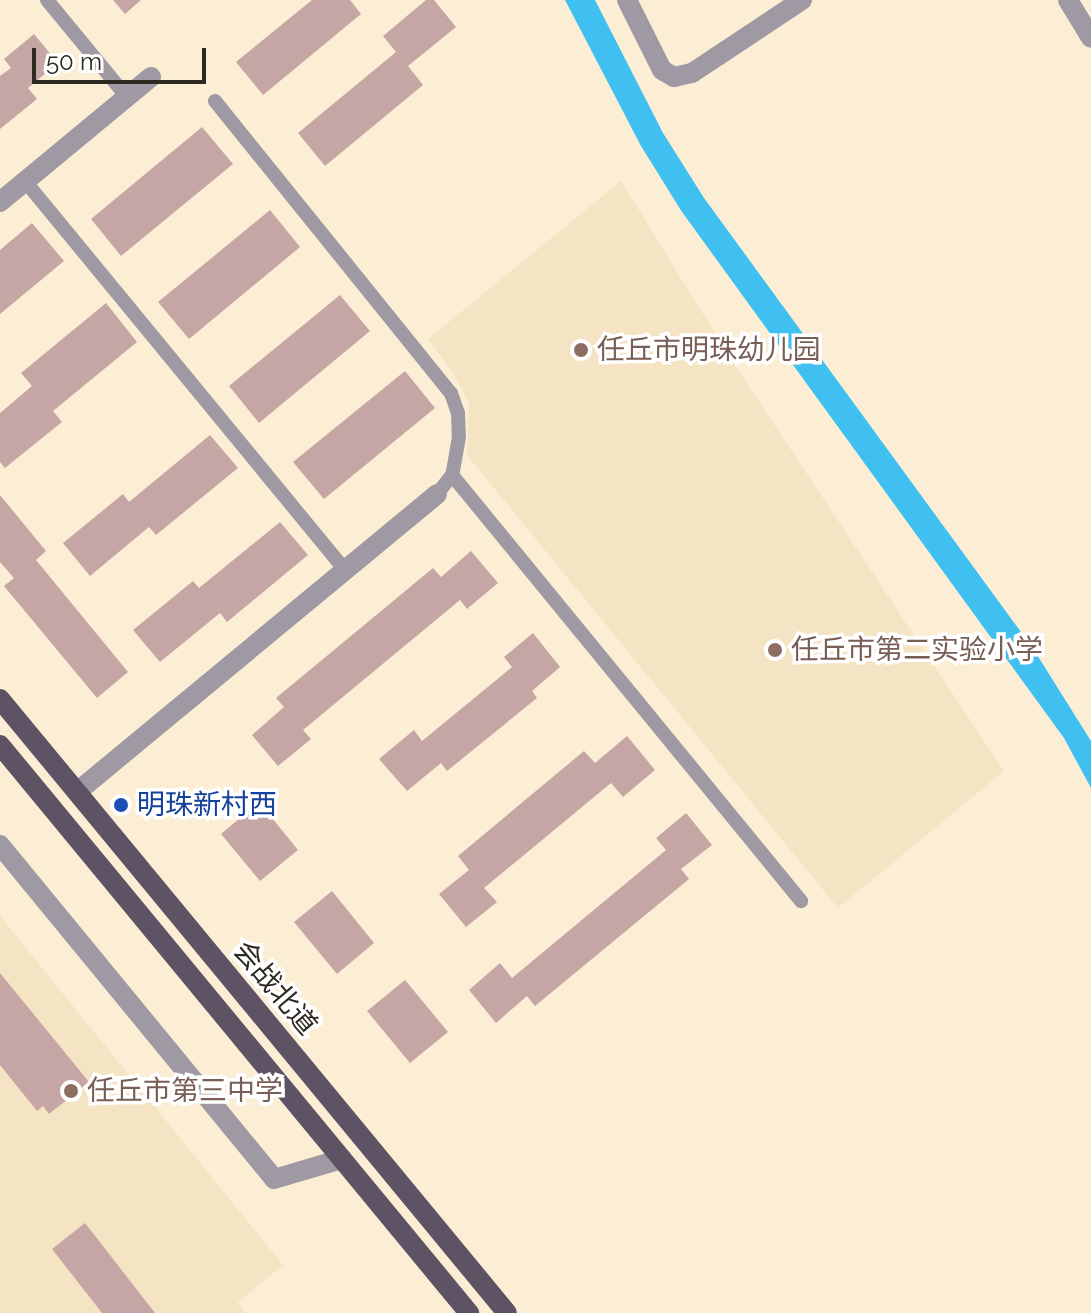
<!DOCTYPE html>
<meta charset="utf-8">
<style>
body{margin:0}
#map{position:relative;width:1091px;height:1313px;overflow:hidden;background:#fbeed4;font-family:Raleway,"Noto Sans SC",sans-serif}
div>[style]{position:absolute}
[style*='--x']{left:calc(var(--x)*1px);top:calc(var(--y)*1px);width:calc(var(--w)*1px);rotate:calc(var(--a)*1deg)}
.built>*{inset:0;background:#f4e4c3}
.water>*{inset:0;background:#40c0f0}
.building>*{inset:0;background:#c5a6a5}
.service>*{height:14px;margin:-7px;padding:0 7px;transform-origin:7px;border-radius:7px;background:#9f99a3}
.minor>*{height:20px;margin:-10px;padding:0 10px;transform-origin:10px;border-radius:10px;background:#9f99a3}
.primary>*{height:20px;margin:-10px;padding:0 10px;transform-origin:10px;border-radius:10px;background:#5e5364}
.dots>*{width:22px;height:22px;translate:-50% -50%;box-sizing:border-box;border:4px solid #fff;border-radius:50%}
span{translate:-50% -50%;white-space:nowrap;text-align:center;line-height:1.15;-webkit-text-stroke:7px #fff;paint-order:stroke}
.education-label{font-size:28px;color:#785e54}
.left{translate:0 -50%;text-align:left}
.transit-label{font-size:28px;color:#164399}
.street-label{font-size:28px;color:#2e2920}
.scale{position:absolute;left:32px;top:48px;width:174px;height:36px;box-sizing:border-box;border:4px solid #2e2920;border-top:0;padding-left:10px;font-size:24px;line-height:28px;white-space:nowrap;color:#2e2920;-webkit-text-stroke:6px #fff;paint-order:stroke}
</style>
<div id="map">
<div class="built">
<div style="clip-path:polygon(621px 181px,732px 361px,1004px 771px,838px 908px,467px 455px,469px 404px,455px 376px,428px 339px)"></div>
<div style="clip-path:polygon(0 916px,283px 1265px,238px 1302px,246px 1313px,0 1313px)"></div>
</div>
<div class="water">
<div style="clip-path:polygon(565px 0,595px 0,663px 133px,704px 198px,1034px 650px,1091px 741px,1091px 788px,1064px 738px,682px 212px,641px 146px)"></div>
</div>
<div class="building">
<div style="clip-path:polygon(113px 0,141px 0,125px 14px)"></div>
<div style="clip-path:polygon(312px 0,350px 0,361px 14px,263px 95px,236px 62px)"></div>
<div style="clip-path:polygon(426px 0,434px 0,456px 27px,408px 66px,423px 85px,325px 166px,298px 133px,396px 52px,383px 36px)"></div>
<div style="clip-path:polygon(34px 34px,58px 63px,28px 88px,37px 99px,0 129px,0 76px,11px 68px,4px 59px)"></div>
<div style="clip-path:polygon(202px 127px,233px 164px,121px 256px,91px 219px)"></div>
<div style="clip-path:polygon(270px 210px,300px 247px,189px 339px,158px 302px)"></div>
<div style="clip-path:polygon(32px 223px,64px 261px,0 314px,0 250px)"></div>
<div style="clip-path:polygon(340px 295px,370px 331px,259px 423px,229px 386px)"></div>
<div style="clip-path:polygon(106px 303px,137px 342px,53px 411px,62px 422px,5px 468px,0 462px,0 413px,32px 386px,21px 373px)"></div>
<div style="clip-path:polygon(405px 371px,435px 408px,324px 499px,293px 462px)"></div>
<div style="clip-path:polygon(210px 435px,238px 468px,156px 535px,149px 527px,90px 576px,63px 543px,123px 494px,129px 502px)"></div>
<div style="clip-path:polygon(0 495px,46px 551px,36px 560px,128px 672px,97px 698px,4px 586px,14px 578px,0 562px)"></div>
<div style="clip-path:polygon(280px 522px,308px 555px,227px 622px,220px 613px,160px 662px,133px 630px,193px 581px,199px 588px)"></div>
<div style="clip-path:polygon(471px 551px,498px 583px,467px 609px,460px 600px,303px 730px,311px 739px,278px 766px,252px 735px,284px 707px,276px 698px,433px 568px,441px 577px)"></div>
<div style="clip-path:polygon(533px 633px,560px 667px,532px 691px,537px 698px,447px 771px,441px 763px,407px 791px,379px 759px,414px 730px,422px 741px,512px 667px,504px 657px)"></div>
<div style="clip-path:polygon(627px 736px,655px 770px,623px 797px,611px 783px,484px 888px,497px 902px,466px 927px,439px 894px,469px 870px,458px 856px,584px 751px,595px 763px)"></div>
<div style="clip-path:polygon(259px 802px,298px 850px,260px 881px,221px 834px)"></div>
<div style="clip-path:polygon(686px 813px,712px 845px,681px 869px,689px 879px,535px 1006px,527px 996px,496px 1023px,469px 990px,500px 963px,512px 978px,666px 850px,656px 838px)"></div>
<div style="clip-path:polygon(332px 891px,374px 943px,337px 974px,294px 922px)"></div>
<div style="clip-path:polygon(0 973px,89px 1082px,49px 1114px,43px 1106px,37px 1111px,0 1065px)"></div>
<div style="clip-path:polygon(405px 980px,448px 1032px,410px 1063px,367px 1011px)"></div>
<div style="clip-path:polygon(85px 1223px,155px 1313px,102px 1313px,52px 1249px)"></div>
</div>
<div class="service">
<div style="--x:47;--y:0;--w:126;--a:50.5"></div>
<div style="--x:215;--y:101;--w:375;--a:51.1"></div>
<div style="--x:451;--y:393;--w:21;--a:71"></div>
<div style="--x:458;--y:413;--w:24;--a:88"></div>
<div style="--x:459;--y:437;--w:39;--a:100"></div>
<div style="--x:452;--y:475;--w:24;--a:128"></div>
<div style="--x:25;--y:181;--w:504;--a:50.56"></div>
<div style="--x:452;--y:475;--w:551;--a:50.67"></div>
</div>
<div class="minor">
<div style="--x:627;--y:0;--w:78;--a:63.4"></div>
<div style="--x:662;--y:70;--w:14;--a:30"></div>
<div style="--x:674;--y:77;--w:18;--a:-13"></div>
<div style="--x:692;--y:73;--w:132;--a:-33.6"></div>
<div style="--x:1068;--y:0;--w:44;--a:58.8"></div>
<div style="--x:0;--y:202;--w:196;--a:-39.6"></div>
<div style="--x:77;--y:792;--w:467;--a:-39.6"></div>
<div style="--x:0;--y:845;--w:432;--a:50.6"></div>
<div style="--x:274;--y:1179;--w:71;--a:-16.4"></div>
</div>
<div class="primary">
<div style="--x:0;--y:699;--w:796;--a:50.45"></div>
<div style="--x:0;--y:745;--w:737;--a:50.45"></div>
</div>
<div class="dots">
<div style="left:581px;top:350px;background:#8d6e63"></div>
<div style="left:775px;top:650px;background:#8d6e63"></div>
<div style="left:121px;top:805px;background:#1a4fb4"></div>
<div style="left:71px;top:1091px;background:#8d6e63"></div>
</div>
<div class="education-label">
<span class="left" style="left:597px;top:350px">任丘市明珠幼儿园</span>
<span class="left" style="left:791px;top:650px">任丘市第二实验小学</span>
<span class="left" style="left:87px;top:1091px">任丘市第三中学</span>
</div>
<div class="transit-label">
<span class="left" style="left:137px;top:805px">明珠新村西</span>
</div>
<div class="street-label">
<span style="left:275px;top:988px;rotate:50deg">会战北道</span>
</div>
<div class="scale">50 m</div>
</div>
